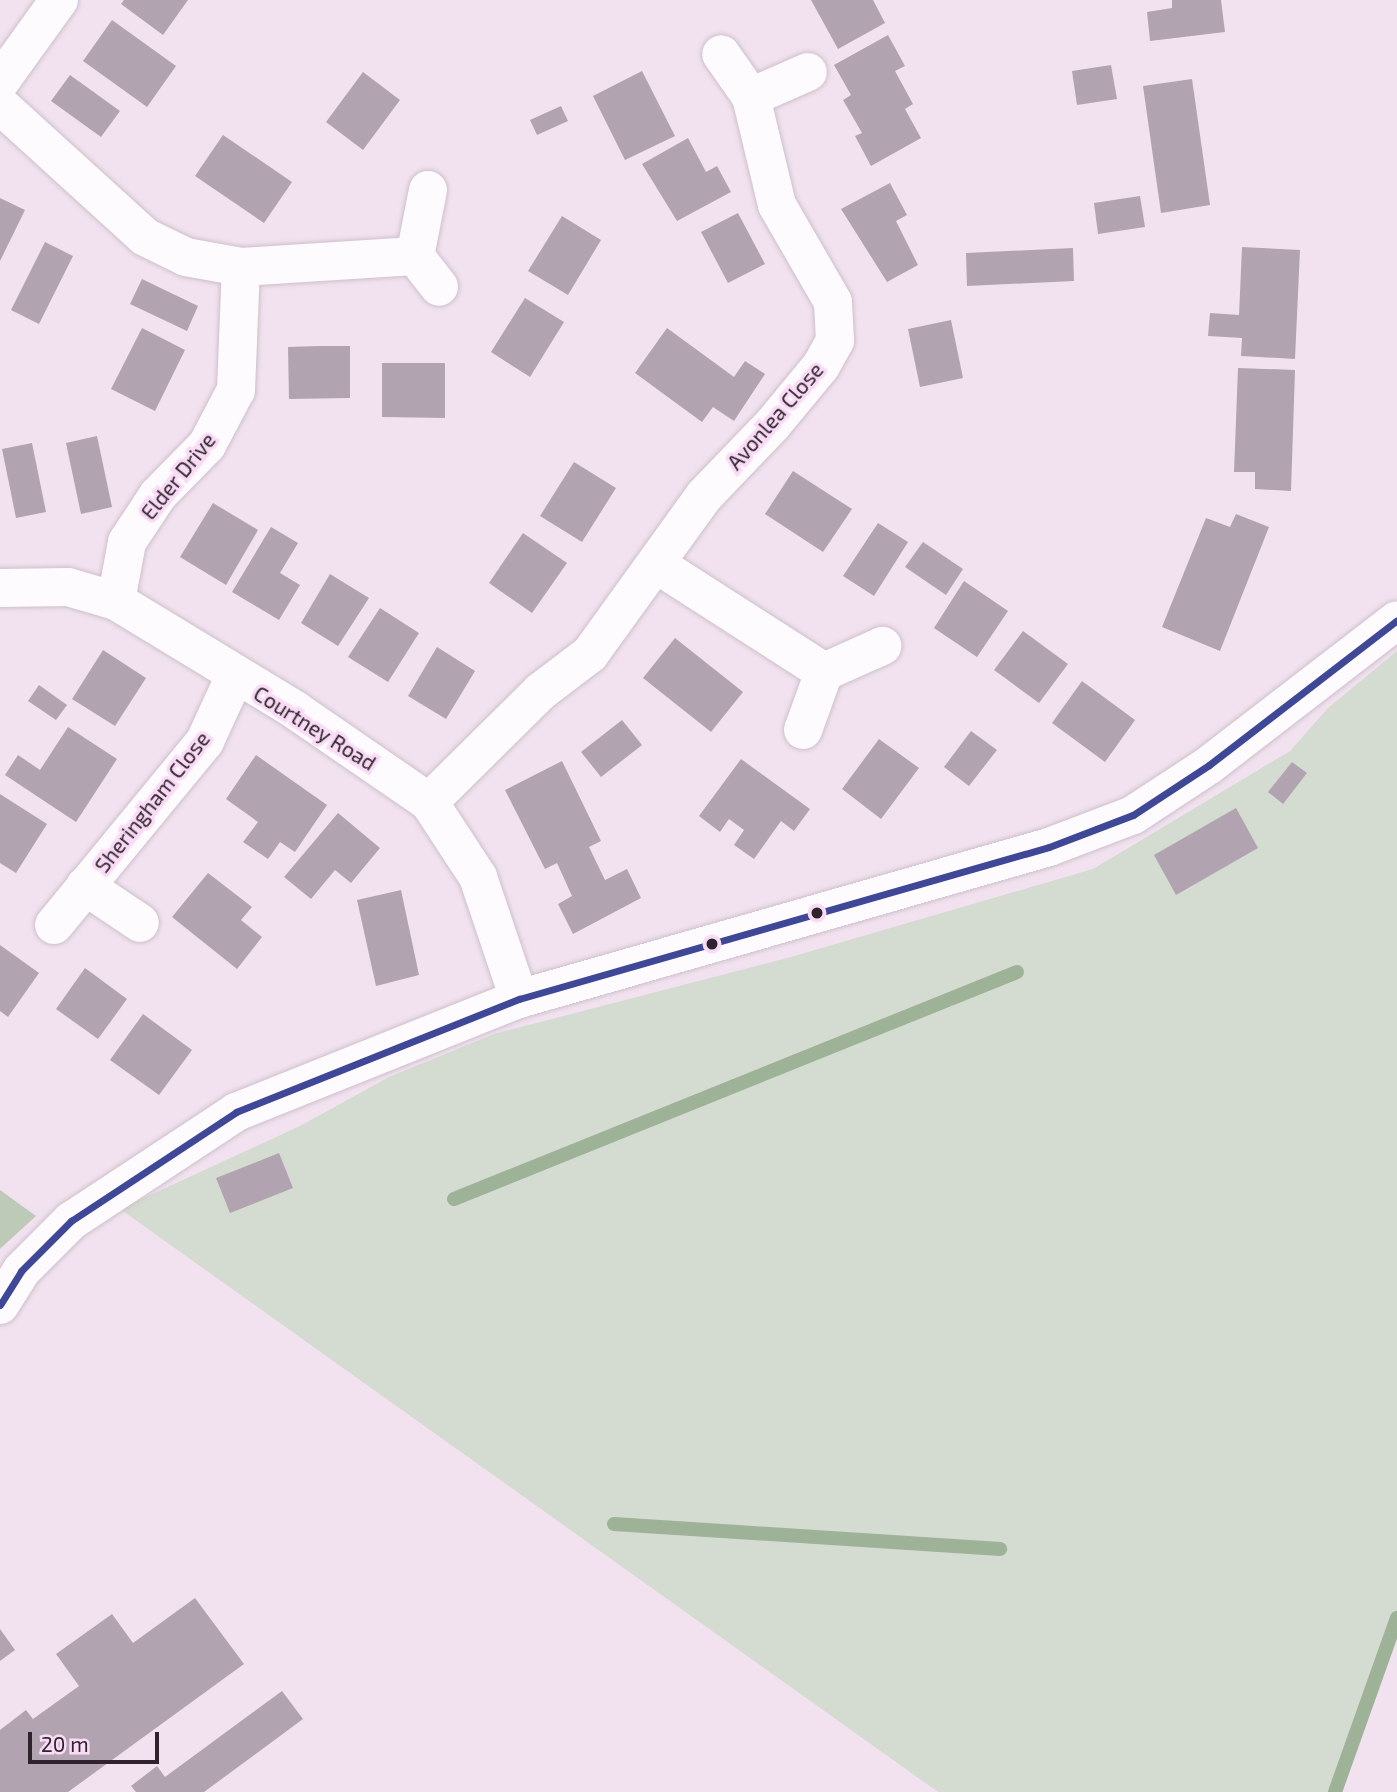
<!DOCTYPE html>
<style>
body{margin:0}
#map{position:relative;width:1397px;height:1792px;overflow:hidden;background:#f2e2f0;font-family:"Exo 2",sans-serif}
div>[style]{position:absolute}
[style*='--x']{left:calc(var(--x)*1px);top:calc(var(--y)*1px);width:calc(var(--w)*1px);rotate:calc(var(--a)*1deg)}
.green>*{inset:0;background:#d4dbd0}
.forest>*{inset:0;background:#bdcab8}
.stream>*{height:14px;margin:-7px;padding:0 7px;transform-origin:7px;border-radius:7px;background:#9eb298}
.building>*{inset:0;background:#b2a3b0}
.roads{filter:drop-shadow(0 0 2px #cdc0cb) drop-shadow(0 0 2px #cdc0cb)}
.minor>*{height:38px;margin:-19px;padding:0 19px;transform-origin:19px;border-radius:19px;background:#fdfbfd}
.tertiary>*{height:38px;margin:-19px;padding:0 19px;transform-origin:19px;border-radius:19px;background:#fdfbfd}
.bus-1>*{height:7px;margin:-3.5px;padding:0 3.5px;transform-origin:3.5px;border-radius:3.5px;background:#3f4797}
.dots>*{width:19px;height:19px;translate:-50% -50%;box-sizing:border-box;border:4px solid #f9dbf5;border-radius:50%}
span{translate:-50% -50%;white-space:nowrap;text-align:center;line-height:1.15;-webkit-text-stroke:7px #f9dbf5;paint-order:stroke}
.street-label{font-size:21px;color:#2f242d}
.scale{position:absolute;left:28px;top:1732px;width:131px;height:32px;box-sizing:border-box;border:4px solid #2f242d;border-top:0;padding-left:9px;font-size:21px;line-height:24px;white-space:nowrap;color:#2f242d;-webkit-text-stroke:5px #f9dbf5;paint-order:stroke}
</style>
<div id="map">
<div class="green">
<div style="clip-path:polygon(1397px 651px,1397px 1618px,1335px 1792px,938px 1792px,120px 1209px,300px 1126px,389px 1077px,494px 1034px,791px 957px,1093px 869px,1290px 751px,1328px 708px)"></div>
</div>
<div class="forest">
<div style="clip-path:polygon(0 1190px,36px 1216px,0 1249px)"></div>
</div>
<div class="stream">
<div style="--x:454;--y:1199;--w:607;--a:-21.96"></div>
<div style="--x:614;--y:1524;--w:387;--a:3.7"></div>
<div style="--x:1335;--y:1792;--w:185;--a:-70.4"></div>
</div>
<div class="building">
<div style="clip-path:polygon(124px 0,188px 0,163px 35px,121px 4px)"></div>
<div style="clip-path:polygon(811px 0,873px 0,885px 23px,838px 49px)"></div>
<div style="clip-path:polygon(1172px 0,1221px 0,1225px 32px,1150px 41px,1147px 12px,1172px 8px)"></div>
<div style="clip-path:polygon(112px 20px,176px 66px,147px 107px,83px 61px)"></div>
<div style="clip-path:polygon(888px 35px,905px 66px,895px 71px,913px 104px,905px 109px,921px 138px,871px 166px,855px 136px,862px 133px,843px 100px,851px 95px,834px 65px)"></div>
<div style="clip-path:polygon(1111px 65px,1117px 99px,1077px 105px,1072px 71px)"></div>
<div style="clip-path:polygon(642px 71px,675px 136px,625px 160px,593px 96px)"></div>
<div style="clip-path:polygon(363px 72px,400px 100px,363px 150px,326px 122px)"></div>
<div style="clip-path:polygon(70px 75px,120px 111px,101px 137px,51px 101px)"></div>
<div style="clip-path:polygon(1192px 79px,1210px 205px,1161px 213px,1143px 86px)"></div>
<div style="clip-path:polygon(561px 106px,568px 121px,537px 135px,530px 120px)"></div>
<div style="clip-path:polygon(223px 135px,292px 182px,264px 223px,195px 176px)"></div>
<div style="clip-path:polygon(688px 138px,706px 172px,717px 166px,731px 192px,677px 221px,642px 164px)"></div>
<div style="clip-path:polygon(890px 183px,907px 215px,896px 221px,918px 265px,887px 282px,841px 209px)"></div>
<div style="clip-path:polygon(1140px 196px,1145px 227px,1098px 234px,1094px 203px)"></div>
<div style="clip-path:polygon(0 198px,25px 210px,0 261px)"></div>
<div style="clip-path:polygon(738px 213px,765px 264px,728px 283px,701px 232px)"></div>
<div style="clip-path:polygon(562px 216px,601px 240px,568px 295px,528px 271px)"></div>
<div style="clip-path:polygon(45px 242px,73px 256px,39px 324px,11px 310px)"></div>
<div style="clip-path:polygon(1242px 247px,1300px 250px,1295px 359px,1241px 356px,1242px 338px,1208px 336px,1210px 313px,1239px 315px)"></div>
<div style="clip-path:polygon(1073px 248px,1074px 281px,967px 286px,966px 253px)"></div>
<div style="clip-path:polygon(142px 279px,198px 306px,187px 331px,130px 304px)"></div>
<div style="clip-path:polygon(525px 298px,564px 322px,530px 377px,491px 352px)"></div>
<div style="clip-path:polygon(951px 320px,963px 378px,920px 387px,908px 329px)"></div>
<div style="clip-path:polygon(142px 328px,185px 350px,155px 411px,111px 389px)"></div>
<div style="clip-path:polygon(667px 328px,734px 377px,745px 361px,765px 374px,734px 421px,713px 407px,702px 422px,635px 373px)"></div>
<div style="clip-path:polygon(319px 346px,350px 346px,350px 398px,289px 399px,288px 347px)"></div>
<div style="clip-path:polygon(382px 363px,445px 363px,445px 418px,382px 417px)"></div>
<div style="clip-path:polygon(1238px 368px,1295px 370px,1291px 491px,1255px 489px,1255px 472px,1234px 472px)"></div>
<div style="clip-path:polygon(97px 436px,112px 507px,81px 514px,66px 443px)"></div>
<div style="clip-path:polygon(32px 443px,46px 512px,16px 518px,2px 449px)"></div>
<div style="clip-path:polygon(574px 462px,616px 488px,582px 542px,540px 516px)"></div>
<div style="clip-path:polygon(793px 471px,852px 509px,823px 552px,765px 514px)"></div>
<div style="clip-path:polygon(213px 503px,258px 530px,226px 585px,180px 557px)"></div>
<div style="clip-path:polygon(1236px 514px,1269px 527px,1220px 651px,1162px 627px,1206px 518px,1230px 527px)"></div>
<div style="clip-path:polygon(878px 523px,908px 542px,874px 596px,843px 576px)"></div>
<div style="clip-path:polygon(271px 527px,298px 543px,280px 573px,300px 585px,279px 620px,232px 592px)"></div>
<div style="clip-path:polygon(523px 533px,567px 563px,532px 613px,489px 583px)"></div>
<div style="clip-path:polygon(923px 542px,963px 569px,946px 595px,905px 567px)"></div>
<div style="clip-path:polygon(330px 574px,369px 598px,338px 646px,301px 623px)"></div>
<div style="clip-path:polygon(964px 581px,1008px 611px,977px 657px,934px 628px)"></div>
<div style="clip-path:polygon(380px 608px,419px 633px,388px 682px,348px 657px)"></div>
<div style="clip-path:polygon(1023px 631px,1068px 664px,1039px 703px,994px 670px)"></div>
<div style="clip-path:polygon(675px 638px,743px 692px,711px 732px,643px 678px)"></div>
<div style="clip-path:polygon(437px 647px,475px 671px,446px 719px,408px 696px)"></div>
<div style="clip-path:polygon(103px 650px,146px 678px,115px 726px,72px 699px)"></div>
<div style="clip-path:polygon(1082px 681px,1135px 720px,1105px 762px,1052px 723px)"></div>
<div style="clip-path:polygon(39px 685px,67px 705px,56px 720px,28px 701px)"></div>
<div style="clip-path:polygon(622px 720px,642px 745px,601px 777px,581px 752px)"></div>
<div style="clip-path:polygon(68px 727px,117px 759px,76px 822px,5px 775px,18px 755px,40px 770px)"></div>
<div style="clip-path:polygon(971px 731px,997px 750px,969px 786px,944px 767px)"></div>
<div style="clip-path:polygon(879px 739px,919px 768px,881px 819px,842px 789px)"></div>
<div style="clip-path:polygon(256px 755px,327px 805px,295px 852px,280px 842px,268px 859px,243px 842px,258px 822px,226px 799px)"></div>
<div style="clip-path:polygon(741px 759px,810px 809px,794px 831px,781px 821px,754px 859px,734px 845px,744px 830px,729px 819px,720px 832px,699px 816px)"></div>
<div style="clip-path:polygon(562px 761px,601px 841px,589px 847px,605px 880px,627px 869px,641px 898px,573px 934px,558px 904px,572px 896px,557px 863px,545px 869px,505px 790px)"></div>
<div style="clip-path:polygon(1292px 762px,1307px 773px,1283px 804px,1268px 792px)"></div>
<div style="clip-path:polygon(0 794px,47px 824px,16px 873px,0 863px)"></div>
<div style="clip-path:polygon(1236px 808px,1258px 848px,1176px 895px,1154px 855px)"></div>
<div style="clip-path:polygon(338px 813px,380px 848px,351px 883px,335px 870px,311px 899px,284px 877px)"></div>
<div style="clip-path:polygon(208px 873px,252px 907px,241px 920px,262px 937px,237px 969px,172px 917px)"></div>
<div style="clip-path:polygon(401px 890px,419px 975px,376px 986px,357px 900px)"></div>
<div style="clip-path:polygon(0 945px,39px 973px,8px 1017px,0 1011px)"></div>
<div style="clip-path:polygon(85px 968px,127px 999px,98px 1039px,56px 1009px)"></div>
<div style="clip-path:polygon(143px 1014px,192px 1050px,159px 1095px,110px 1060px)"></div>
<div style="clip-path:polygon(279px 1153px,293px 1188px,230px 1213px,216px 1178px)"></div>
<div style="clip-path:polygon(195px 1598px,244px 1664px,68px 1792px,0 1792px,0 1730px,26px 1710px,33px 1719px,79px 1686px,56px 1654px,112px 1614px,133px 1643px)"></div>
<div style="clip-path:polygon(0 1629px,15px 1650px,0 1661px)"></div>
<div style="clip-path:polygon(282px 1691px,303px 1719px,204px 1792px,136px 1792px,131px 1786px,157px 1766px,165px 1777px)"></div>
</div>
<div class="roads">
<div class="minor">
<div style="--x:0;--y:82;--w:101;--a:-54.3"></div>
<div style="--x:751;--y:97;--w:62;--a:-23.7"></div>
<div style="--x:0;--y:105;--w:196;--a:42.3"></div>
<div style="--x:145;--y:237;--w:46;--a:26"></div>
<div style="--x:186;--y:257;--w:56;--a:10.3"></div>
<div style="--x:241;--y:267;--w:174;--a:-3.6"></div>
<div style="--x:428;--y:190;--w:67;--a:101.1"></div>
<div style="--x:415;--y:256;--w:39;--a:52"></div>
<div style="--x:656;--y:564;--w:200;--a:32.7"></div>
<div style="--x:824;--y:672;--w:64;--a:-24.1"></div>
<div style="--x:0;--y:588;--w:68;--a:-0.8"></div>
<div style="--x:68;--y:587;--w:50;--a:16.3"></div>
<div style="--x:116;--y:601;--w:210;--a:31.3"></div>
<div style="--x:295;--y:710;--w:163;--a:34.5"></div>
<div style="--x:429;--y:802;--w:90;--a:56.8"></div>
<div style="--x:478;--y:877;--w:129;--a:71.4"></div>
<div style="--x:116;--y:601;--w:60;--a:-79.4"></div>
<div style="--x:127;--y:542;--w:56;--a:-56.6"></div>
<div style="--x:158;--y:495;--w:70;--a:-45.6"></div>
<div style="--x:207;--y:445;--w:62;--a:-62.2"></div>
<div style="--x:236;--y:390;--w:123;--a:-87.7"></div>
<div style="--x:803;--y:730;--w:62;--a:-70.1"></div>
<div style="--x:429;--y:802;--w:156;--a:-44.7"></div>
<div style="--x:540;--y:692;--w:63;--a:-37.2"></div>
<div style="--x:590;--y:654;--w:195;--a:-54.2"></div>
<div style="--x:704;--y:496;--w:100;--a:-46.2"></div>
<div style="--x:773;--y:424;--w:75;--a:-50.4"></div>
<div style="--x:821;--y:366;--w:29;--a:-61"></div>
<div style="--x:835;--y:341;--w:39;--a:-93"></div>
<div style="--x:833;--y:302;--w:112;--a:-120"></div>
<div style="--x:777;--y:205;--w:111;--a:-103.5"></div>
<div style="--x:751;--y:97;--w:52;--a:-124.9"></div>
<div style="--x:85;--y:886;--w:66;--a:33.9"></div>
<div style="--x:54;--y:925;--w:238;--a:-50.6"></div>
<div style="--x:205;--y:741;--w:69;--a:-65.3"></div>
</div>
<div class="tertiary">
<div style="--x:0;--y:1305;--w:40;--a:-58"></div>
<div style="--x:21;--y:1271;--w:71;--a:-45"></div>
<div style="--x:71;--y:1221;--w:198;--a:-33.4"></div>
<div style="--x:236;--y:1112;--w:305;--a:-21.8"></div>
<div style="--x:519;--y:999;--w:551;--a:-16"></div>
<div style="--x:1049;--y:847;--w:90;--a:-20.9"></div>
<div style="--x:1133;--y:815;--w:91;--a:-33.3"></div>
<div style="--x:1209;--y:765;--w:237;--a:-37.6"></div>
</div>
</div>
<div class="bus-1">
<div style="--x:0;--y:1305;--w:40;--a:-58"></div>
<div style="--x:21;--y:1271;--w:71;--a:-45"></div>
<div style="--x:71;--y:1221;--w:198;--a:-33.4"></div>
<div style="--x:236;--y:1112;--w:305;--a:-21.8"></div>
<div style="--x:519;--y:999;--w:551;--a:-16"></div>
<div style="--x:1049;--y:847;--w:90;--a:-20.9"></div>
<div style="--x:1133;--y:815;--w:91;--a:-33.3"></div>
<div style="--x:1209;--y:765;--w:237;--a:-37.6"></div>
</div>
<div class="dots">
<div style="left:817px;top:913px;background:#2f242d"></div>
<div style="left:712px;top:944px;background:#2f242d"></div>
</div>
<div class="street-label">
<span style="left:775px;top:416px;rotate:-49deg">Avonlea Close</span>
<span style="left:178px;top:476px;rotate:-51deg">Elder Drive</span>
<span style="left:315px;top:728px;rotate:32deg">Courtney Road</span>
<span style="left:152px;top:802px;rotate:-52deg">Sheringham Close</span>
</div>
<div class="scale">20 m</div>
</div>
